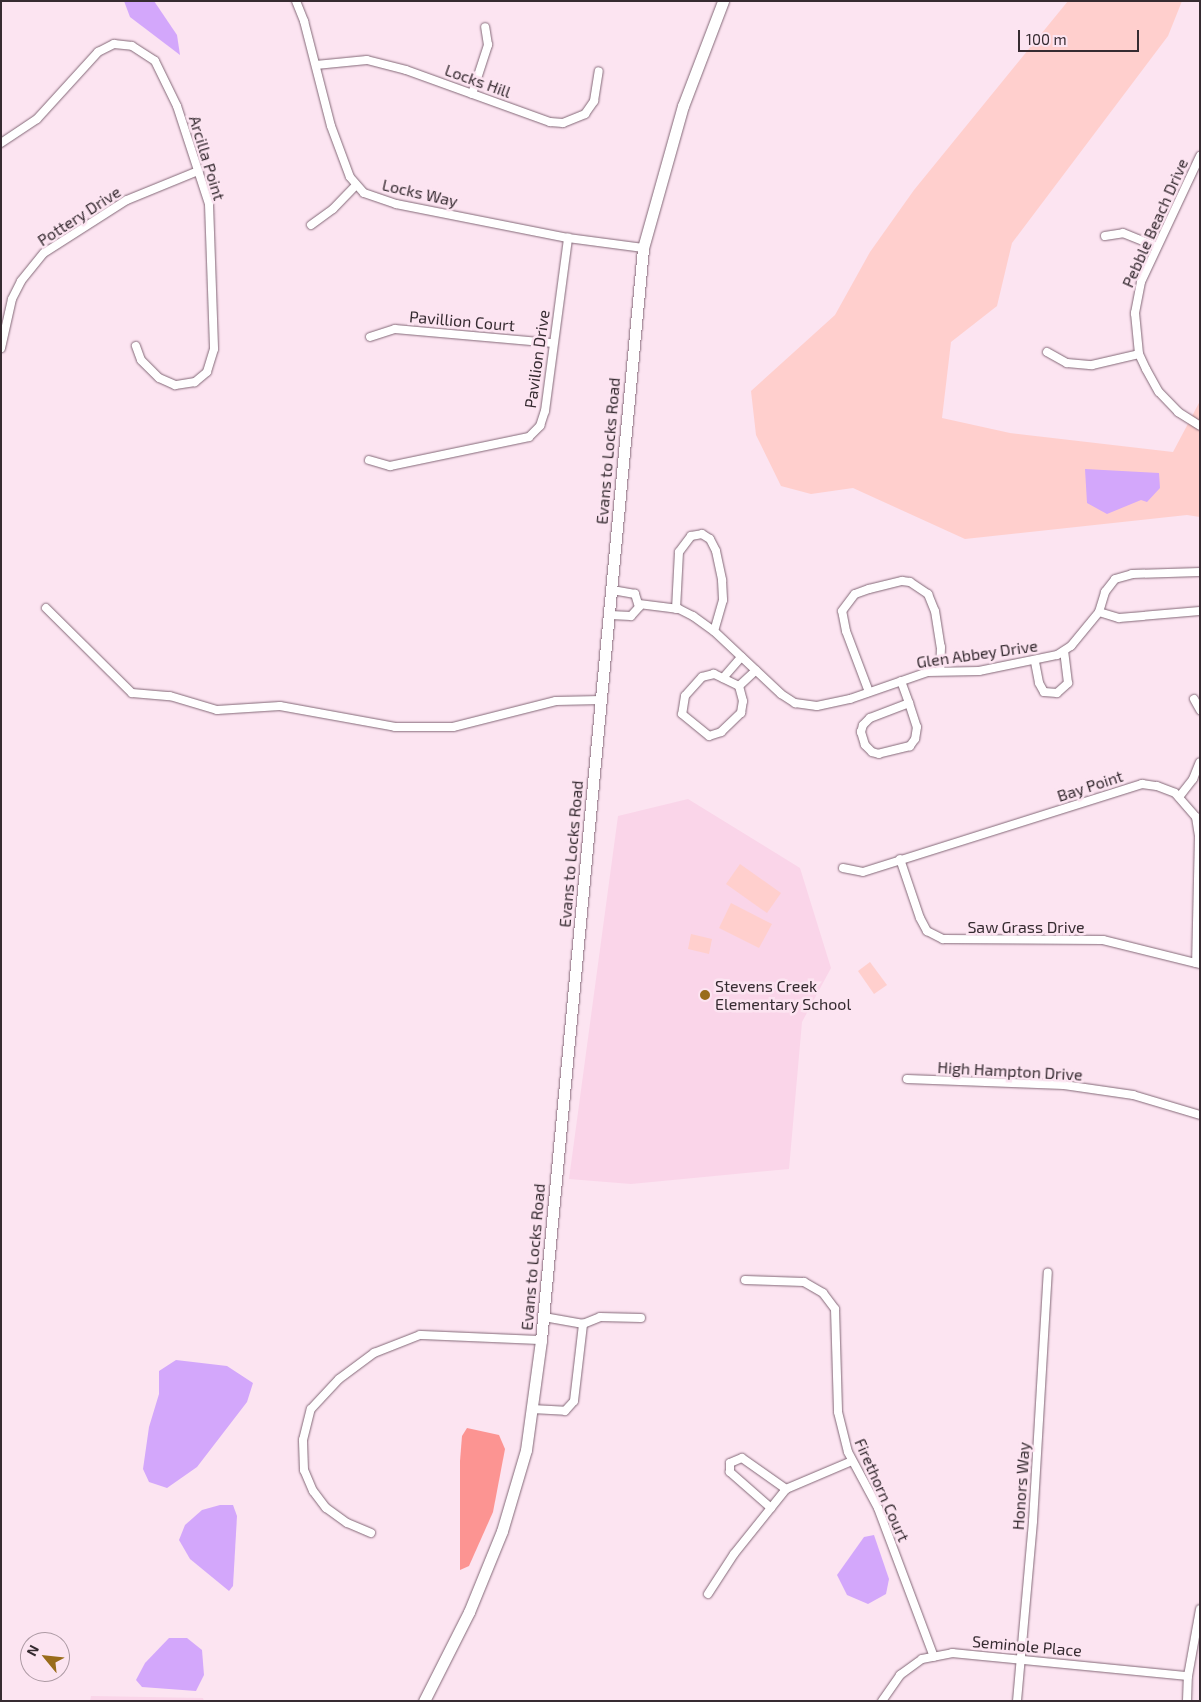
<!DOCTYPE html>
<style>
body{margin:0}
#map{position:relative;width:1201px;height:1702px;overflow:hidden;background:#fce4f1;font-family:"Exo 2",sans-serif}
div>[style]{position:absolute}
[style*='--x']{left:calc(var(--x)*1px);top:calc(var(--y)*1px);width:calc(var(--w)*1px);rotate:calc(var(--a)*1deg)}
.built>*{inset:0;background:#fad5e9}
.green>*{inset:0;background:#ffcfcd}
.forest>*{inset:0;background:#fc9492}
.water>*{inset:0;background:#d3a7fb}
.roads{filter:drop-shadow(0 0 1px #836877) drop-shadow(0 0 1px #836877)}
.street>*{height:8px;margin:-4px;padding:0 4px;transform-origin:4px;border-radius:4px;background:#fff}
.secondary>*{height:11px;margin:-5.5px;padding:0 5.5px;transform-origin:5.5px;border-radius:5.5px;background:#fff}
.dots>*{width:14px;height:14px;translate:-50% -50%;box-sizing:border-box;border:2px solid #fce4f1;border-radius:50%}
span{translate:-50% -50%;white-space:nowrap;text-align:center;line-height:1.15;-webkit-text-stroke:5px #fce4f1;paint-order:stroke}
.street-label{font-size:16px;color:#362b31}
.poi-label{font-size:16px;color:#362b31}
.left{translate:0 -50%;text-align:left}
.frame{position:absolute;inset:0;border:2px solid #362b31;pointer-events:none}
.north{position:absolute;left:20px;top:1632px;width:50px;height:50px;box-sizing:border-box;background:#fce4f1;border:1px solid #ad9aa4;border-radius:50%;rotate:298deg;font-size:14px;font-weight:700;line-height:20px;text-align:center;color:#362b31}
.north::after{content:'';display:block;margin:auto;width:18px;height:22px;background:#996c1b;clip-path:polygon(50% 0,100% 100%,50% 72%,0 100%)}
.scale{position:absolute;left:1018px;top:30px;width:121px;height:22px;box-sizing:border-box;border:2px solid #362b31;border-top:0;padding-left:6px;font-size:15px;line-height:18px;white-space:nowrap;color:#362b31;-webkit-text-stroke:4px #fce4f1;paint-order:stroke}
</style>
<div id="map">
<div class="built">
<div style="clip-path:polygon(688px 799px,800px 868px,831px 968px,802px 1022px,789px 1169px,631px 1184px,569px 1179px,618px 816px)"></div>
<div style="clip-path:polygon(91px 1696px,203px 1698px,204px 1701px,90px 1701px)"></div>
</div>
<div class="green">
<div style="clip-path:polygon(1068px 1px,1182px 1px,1168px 36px,1012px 243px,997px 306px,951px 342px,942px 418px,1010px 433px,1173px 452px,1200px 401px,1200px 517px,1187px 515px,965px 539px,853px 488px,811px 494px,781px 486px,756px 435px,751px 391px,835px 315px,870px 252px,914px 190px)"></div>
<div style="clip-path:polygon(740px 864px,781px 893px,767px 913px,726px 884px)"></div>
<div style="clip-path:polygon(731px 903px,772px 924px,759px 948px,719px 928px)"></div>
<div style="clip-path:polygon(691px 934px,712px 939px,709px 954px,688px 949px)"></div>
<div style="clip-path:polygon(870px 962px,887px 985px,874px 994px,858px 971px)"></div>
</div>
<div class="forest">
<div style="clip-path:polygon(467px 1428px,499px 1435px,505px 1449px,493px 1512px,469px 1566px,460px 1570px,460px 1461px,462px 1436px)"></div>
</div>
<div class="water">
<div style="clip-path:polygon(124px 1px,154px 1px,177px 35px,180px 55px,130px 17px)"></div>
<div style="clip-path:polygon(1085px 469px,1159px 473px,1160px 488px,1147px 502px,1141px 500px,1107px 514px,1087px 503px)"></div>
<div style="clip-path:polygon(176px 1360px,227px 1366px,253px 1383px,247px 1402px,197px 1467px,167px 1488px,149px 1482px,143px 1469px,149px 1427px,159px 1394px,159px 1371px)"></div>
<div style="clip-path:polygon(220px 1505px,233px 1505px,237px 1516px,233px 1586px,229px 1591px,190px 1559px,179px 1540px,185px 1525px,202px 1510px)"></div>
<div style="clip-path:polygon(874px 1535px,889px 1579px,886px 1594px,868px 1604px,847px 1595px,837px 1575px,864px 1537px)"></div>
<div style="clip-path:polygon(169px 1638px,187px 1638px,202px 1650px,204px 1675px,196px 1691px,142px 1687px,136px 1680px,145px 1663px)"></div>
</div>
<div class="roads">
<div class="street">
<div style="--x:296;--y:1;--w:22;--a:68"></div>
<div style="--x:304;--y:21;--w:108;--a:75.6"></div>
<div style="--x:331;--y:126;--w:54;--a:69.6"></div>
<div style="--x:350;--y:177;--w:21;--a:49"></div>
<div style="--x:364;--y:193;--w:34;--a:19"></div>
<div style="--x:396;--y:204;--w:175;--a:11.2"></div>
<div style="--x:568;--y:238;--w:76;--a:7.6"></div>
<div style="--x:316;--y:65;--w:51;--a:-5.6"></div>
<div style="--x:367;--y:60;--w:40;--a:14.4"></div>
<div style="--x:406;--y:70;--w:153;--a:19.9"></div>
<div style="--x:550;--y:122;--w:13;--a:4"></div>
<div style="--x:563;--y:123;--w:24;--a:-22"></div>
<div style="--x:585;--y:114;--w:16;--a:-55"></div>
<div style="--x:594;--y:101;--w:30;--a:-81"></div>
<div style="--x:472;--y:94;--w:52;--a:-71.9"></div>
<div style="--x:488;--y:45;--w:18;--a:-99"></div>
<div style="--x:1;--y:143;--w:43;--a:-33.7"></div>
<div style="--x:37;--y:119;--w:91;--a:-47.7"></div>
<div style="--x:98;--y:52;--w:18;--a:-27"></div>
<div style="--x:114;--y:44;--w:18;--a:6"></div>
<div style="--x:132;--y:46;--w:27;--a:33"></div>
<div style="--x:155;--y:61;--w:50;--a:63.9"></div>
<div style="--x:177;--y:106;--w:103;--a:71.9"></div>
<div style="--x:209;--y:204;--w:145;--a:88"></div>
<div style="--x:214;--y:349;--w:24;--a:107"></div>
<div style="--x:207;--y:372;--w:16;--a:140"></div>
<div style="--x:195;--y:382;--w:20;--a:171"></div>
<div style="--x:175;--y:385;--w:17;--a:-156"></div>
<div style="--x:159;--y:378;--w:25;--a:-135"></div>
<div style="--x:141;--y:360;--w:15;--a:-110"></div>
<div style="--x:1200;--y:156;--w:139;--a:115.1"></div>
<div style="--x:1141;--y:282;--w:32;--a:101"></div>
<div style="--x:1135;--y:313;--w:41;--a:84.4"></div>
<div style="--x:1139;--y:354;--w:17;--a:65"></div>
<div style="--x:1146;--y:369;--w:26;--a:61"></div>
<div style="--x:1159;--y:392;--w:28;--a:46"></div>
<div style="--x:1178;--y:412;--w:26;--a:32"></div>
<div style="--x:311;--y:225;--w:27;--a:-36"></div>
<div style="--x:333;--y:209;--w:33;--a:-46"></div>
<div style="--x:1105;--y:236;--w:18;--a:-9"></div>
<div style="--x:1123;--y:233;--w:35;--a:22"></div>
<div style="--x:370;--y:337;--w:26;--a:-18"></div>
<div style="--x:395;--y:329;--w:159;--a:5.1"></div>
<div style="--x:1;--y:348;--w:50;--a:-77.3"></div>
<div style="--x:12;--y:299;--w:20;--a:-63"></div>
<div style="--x:21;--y:281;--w:36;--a:-51"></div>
<div style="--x:44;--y:253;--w:98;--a:-32.6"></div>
<div style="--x:127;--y:200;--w:77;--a:-22.2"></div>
<div style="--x:1047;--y:352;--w:23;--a:29"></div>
<div style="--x:1067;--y:363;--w:25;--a:5"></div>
<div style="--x:1092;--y:365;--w:48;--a:-13.2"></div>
<div style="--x:369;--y:460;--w:22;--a:16"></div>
<div style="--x:390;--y:466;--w:142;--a:-11.8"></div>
<div style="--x:529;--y:437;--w:16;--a:-45"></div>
<div style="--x:540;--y:426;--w:16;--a:-72"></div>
<div style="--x:545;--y:411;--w:175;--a:-82.4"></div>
<div style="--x:639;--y:604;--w:40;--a:7.1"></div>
<div style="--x:679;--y:609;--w:16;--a:27"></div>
<div style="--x:693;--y:616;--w:26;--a:36"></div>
<div style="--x:714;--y:631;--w:92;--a:43.2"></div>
<div style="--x:781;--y:694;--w:17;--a:33"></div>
<div style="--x:795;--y:703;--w:22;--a:8"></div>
<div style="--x:817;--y:706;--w:34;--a:-12"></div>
<div style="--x:850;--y:699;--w:83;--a:-19.1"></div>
<div style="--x:928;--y:672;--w:51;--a:-1.1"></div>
<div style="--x:979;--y:671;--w:80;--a:-11.6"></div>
<div style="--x:1057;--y:655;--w:17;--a:-33"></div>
<div style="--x:1071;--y:646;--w:44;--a:-50.5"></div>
<div style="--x:1099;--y:612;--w:21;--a:-73"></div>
<div style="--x:1105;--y:592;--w:16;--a:-52"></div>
<div style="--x:1115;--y:579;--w:18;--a:-16"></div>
<div style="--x:1132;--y:574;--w:68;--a:-1.7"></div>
<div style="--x:46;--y:608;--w:121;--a:44.7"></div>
<div style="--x:132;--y:693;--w:38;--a:5"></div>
<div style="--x:170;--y:696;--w:49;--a:16.6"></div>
<div style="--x:217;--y:710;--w:63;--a:-3.6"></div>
<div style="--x:280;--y:706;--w:117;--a:10.3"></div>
<div style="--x:395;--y:727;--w:58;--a:0"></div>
<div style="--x:453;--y:727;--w:106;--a:-14.2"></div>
<div style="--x:556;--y:701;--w:45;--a:-1.3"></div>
<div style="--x:676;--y:609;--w:57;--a:-87"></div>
<div style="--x:679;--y:552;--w:20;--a:-53"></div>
<div style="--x:691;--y:536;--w:11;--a:-10"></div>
<div style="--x:702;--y:534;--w:9;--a:32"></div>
<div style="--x:710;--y:539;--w:13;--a:63"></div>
<div style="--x:716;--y:551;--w:30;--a:78"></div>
<div style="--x:722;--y:580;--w:20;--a:87"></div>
<div style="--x:723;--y:600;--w:32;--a:106"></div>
<div style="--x:1099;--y:612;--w:21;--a:17"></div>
<div style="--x:1119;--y:618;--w:81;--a:-4.9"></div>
<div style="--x:610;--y:615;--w:21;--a:3"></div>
<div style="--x:631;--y:616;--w:12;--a:-48"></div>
<div style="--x:639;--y:607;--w:14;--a:-107"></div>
<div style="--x:635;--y:594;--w:23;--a:-170"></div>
<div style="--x:1035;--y:662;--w:21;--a:79"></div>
<div style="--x:1039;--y:683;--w:10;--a:61"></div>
<div style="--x:1044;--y:692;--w:13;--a:4"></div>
<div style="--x:1057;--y:693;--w:15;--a:-42"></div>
<div style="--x:1068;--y:683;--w:32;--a:-97"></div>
<div style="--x:723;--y:678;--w:28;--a:-49"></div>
<div style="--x:901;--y:681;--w:23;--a:70"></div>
<div style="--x:909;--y:703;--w:25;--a:72"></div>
<div style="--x:917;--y:727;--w:12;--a:99"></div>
<div style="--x:915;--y:739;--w:9;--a:126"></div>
<div style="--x:910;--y:746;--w:32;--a:166"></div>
<div style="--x:879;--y:754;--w:7;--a:-164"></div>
<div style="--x:872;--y:752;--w:10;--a:-135"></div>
<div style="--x:865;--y:745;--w:14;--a:-107"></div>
<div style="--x:861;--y:732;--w:7;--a:-74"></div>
<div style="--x:863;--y:725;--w:10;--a:-45"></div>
<div style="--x:870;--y:718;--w:42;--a:-21"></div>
<div style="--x:739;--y:686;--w:28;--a:-154"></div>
<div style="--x:714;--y:674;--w:12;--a:166"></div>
<div style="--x:702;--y:677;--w:25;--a:132"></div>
<div style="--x:685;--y:696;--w:18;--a:99"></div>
<div style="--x:682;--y:714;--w:35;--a:39"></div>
<div style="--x:709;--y:736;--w:13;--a:-18"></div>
<div style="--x:721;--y:732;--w:28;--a:-44"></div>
<div style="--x:741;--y:713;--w:12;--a:-81"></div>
<div style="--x:743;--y:701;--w:16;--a:-105"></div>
<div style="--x:739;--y:686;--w:23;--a:-43"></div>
<div style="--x:869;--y:692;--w:65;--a:-110.7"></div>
<div style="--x:846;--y:631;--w:20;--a:-101"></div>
<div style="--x:842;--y:611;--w:21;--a:-53"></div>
<div style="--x:855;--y:594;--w:15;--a:-20"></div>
<div style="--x:869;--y:589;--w:34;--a:-14"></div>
<div style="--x:902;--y:581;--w:8;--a:7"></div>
<div style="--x:910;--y:582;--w:22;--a:34"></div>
<div style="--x:928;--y:594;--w:18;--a:68"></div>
<div style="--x:935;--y:611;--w:36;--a:81"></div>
<div style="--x:941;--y:647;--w:24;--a:92"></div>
<div style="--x:1194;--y:699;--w:13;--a:61"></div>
<div style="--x:1179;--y:797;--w:23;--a:-52"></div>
<div style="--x:1193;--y:779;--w:18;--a:-68"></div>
<div style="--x:900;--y:859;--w:62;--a:71.3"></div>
<div style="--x:920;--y:918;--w:15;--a:62"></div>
<div style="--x:927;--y:931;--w:18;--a:27"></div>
<div style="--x:943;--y:939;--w:160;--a:0.4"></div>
<div style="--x:1103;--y:940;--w:100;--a:13.9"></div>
<div style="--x:843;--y:868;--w:20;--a:11"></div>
<div style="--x:863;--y:872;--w:293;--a:-17.5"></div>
<div style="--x:1142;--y:784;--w:15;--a:8"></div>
<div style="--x:1157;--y:786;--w:19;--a:21"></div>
<div style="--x:1175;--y:793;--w:32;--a:49"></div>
<div style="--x:1196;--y:817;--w:18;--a:81"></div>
<div style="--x:1199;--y:835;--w:128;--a:91.3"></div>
<div style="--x:907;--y:1079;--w:157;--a:2.2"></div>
<div style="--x:1064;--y:1085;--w:70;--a:8.2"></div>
<div style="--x:1133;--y:1095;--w:70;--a:16.6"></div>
<div style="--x:745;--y:1280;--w:59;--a:1.9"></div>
<div style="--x:804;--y:1282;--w:22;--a:30"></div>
<div style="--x:823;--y:1293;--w:20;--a:53"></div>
<div style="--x:835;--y:1309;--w:103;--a:88.3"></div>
<div style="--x:838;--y:1412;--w:41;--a:76"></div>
<div style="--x:848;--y:1452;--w:64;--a:61.8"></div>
<div style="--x:878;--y:1508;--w:159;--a:69.4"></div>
<div style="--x:544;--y:1317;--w:40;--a:10"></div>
<div style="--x:583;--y:1324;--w:18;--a:-22"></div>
<div style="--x:600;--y:1317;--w:41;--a:1.4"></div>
<div style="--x:532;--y:1409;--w:33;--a:3"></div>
<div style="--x:565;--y:1411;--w:13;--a:-48"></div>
<div style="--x:574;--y:1401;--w:78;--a:-83.3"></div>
<div style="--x:771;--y:1508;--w:55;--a:-138.7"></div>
<div style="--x:730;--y:1472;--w:9;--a:-90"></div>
<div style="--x:730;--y:1463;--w:13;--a:-23"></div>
<div style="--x:742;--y:1458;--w:54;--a:35.2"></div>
<div style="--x:371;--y:1533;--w:26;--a:-157"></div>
<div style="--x:347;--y:1523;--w:26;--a:-144"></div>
<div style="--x:326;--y:1508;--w:21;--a:-127"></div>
<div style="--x:313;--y:1491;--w:23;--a:-113"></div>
<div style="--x:304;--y:1470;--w:30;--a:-92"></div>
<div style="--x:303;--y:1440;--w:32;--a:-76"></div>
<div style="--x:311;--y:1409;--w:41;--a:-47"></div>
<div style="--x:339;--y:1379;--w:44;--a:-36.6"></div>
<div style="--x:374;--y:1353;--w:49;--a:-21.4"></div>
<div style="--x:420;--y:1335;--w:121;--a:2.4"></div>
<div style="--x:708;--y:1594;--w:48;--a:-57"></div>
<div style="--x:734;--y:1554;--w:83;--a:-51.3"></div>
<div style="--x:786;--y:1489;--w:72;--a:-23"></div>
<div style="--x:882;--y:1701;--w:32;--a:-55"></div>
<div style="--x:900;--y:1675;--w:27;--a:-36"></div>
<div style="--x:922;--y:1659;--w:31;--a:-11"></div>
<div style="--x:952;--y:1653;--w:237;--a:5.6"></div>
<div style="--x:1017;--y:1701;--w:181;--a:-84.9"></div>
<div style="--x:1033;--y:1521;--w:249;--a:-86.6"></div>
<div style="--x:1187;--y:1701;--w:25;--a:-88"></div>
<div style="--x:1188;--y:1676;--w:68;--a:-79.8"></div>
</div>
<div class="secondary">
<div style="--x:424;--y:1701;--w:100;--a:-63.2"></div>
<div style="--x:469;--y:1612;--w:87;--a:-67.8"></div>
<div style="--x:502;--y:1531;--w:84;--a:-73.5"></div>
<div style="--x:526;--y:1450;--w:111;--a:-82.2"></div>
<div style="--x:541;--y:1340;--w:1097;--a:-84.66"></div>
<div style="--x:643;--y:248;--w:148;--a:-74.3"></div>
<div style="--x:683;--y:106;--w:112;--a:-69.1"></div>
</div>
</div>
<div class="dots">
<div style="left:705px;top:995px;background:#996c1b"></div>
</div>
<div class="street-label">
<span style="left:478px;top:81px;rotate:20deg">Locks Hill</span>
<span style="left:207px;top:158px;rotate:73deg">Arcilla Point</span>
<span style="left:420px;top:193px;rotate:13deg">Locks Way</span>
<span style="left:79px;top:216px;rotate:-33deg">Pottery Drive</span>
<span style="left:1155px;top:223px;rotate:-66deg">Pebble Beach Drive</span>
<span style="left:462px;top:321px;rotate:5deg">Pavillion Court</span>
<span style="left:537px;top:359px;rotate:-82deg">Pavilion Drive</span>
<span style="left:608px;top:451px;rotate:-85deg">Evans to Locks Road</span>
<span style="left:977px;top:654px;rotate:-8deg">Glen Abbey Drive</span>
<span style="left:1090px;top:786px;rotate:-18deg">Bay Point</span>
<span style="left:571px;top:854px;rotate:-85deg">Evans to Locks Road</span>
<span style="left:1026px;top:927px">Saw Grass Drive</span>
<span style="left:1010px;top:1071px;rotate:3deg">High Hampton Drive</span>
<span style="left:533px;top:1257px;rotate:-85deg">Evans to Locks Road</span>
<span style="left:1021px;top:1486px;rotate:-86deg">Honors Way</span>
<span style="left:882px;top:1490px;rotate:66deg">Firethorn Court</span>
<span style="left:1027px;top:1646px;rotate:5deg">Seminole Place</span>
</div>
<div class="poi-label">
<span class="left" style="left:715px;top:995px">Stevens Creek<br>Elementary School</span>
</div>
<div class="frame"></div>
<div class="north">N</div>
<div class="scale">100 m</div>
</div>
